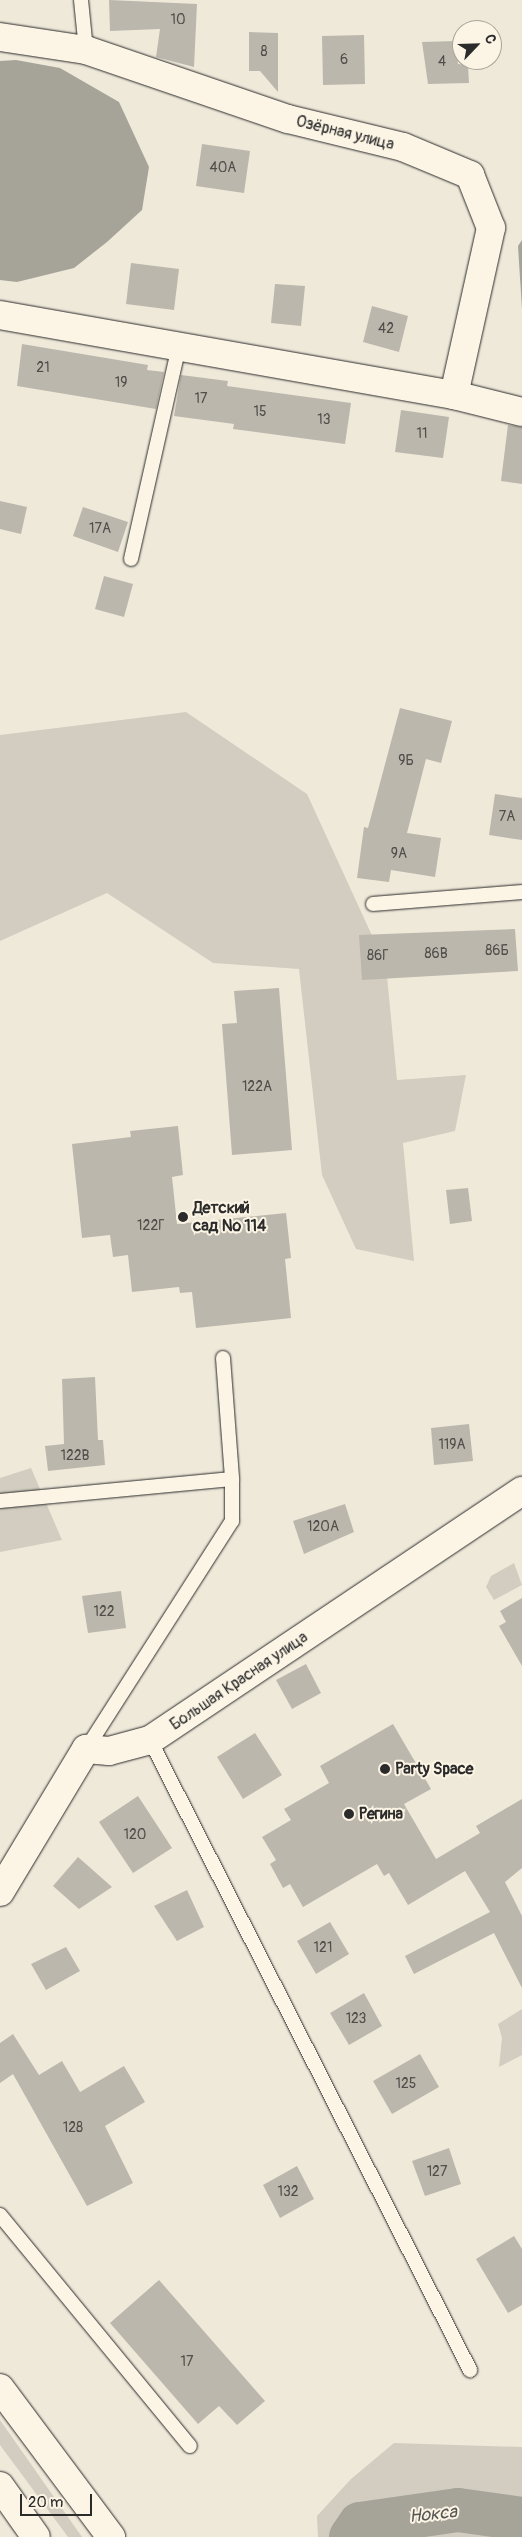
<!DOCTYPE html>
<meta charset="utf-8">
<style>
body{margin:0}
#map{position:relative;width:522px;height:2537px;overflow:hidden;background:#efe9da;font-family:Pangolin,sans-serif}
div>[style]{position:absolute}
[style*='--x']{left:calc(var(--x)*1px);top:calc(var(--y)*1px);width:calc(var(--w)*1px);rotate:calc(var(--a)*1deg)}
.green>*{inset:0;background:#d2cdc0}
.water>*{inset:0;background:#a6a399}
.river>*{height:44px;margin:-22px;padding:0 22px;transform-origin:22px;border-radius:22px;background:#a6a399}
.building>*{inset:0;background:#bcb7ac}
.roads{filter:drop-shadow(0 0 1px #2b2b2b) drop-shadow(0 0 1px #2b2b2b)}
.service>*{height:14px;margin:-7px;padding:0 7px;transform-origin:7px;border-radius:7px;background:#fcf5e5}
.minor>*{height:28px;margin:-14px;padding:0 14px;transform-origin:14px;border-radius:14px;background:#fcf5e5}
.primary>*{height:28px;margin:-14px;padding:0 14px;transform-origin:14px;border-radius:14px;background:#fcf5e5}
.dots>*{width:14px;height:14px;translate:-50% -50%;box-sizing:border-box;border:2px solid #fcf5e5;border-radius:50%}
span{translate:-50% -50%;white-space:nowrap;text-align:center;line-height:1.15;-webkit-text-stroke:4px #fcf5e5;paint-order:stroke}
.number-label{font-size:14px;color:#4f4e4b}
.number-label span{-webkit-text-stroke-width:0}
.street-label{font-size:16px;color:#2b2b2b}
.poi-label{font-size:16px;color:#2b2b2b;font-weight:700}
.left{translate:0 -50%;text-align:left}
.water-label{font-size:18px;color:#565552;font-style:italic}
.north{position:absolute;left:452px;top:20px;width:50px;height:50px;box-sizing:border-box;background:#fcf5e5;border:1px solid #a8a49b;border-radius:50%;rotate:66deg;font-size:14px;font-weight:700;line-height:20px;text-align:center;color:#2b2b2b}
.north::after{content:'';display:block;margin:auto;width:18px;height:22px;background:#2b2b2b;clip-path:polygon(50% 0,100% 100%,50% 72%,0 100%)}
.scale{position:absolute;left:20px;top:2494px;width:72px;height:22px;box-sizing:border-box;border:2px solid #2b2b2b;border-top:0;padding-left:6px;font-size:15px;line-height:18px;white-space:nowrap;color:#2b2b2b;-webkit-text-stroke:4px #fcf5e5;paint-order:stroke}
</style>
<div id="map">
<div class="green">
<div style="clip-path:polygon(186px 712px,307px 794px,386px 966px,397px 1080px,466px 1075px,455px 1131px,403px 1143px,414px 1261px,356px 1249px,322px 1175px,299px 969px,213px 963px,107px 893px,0 941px,0 735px)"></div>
<div style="clip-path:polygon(31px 1468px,62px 1540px,0 1552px,0 1478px)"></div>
<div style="clip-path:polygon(514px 1563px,522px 1585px,494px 1600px,486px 1587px,491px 1576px)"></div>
<div style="clip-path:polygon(522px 2009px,522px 2055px,499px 2067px,502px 2038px,498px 2024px)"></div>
<div style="clip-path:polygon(0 2420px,82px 2537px,68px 2537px,0 2445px)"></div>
<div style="clip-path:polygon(394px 2443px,522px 2447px,522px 2537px,318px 2537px,317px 2516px,351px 2479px)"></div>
</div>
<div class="water">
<div style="clip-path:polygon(16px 60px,60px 68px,119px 102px,149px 167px,142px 210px,107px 242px,74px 268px,17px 282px,0 280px,0 61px)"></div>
<div style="clip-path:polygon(522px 240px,522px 309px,518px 246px)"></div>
</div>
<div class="river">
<div style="--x:351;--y:2537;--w:16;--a:-55"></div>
<div style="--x:360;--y:2524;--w:99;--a:-8.1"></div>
<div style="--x:458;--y:2510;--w:65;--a:8"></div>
</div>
<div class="building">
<div style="clip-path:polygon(109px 0,197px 4px,194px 67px,156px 57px,160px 29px,110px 31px)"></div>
<div style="clip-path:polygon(249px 32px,278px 33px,278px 92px,260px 71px,249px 71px)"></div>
<div style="clip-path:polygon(364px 35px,365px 84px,323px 85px,322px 36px)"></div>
<div style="clip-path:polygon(456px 41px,458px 64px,468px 65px,469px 83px,428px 84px,422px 42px)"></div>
<div style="clip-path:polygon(202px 144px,250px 151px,244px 193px,196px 186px)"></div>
<div style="clip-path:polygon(131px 263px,179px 269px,174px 310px,126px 304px)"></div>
<div style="clip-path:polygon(275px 284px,305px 286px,301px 326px,271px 323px)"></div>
<div style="clip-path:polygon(372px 306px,408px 316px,399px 352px,363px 342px)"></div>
<div style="clip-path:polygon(22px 344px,148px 365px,147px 370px,164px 372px,156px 409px,17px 386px)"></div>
<div style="clip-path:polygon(181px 375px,228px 381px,227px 386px,351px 403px,345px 444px,233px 429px,234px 424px,174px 416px)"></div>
<div style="clip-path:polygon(401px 410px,449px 417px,443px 458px,395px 452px)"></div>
<div style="clip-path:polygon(508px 425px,522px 427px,522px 484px,501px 481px)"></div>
<div style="clip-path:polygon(0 501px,27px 507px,21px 534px,0 529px)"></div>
<div style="clip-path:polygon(83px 507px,128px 522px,118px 552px,73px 536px)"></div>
<div style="clip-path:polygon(104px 576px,133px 584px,124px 617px,95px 609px)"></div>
<div style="clip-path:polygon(400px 708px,452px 721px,441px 763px,426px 759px,407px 833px,441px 838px,435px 877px,391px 870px,389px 882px,357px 878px,364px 827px,368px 828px)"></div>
<div style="clip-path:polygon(495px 794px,522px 798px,522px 840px,489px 835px)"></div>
<div style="clip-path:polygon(515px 929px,518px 971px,362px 980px,359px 935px)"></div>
<div style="clip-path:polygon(279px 988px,292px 1150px,232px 1155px,222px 1024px,237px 1023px,234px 991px)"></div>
<div style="clip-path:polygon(178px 1126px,183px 1175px,172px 1177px,177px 1224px,286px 1213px,291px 1258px,285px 1259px,291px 1318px,196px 1328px,192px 1292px,180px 1293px,179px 1287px,132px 1292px,128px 1255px,113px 1257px,110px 1235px,82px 1238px,72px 1144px,131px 1137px,130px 1131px)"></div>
<div style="clip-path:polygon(468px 1188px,472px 1221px,450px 1224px,446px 1190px)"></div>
<div style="clip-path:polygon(95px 1377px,98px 1440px,103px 1440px,105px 1465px,48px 1471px,45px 1446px,64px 1444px,62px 1379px)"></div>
<div style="clip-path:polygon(469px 1424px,473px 1461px,434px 1465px,431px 1428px)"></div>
<div style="clip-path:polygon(345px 1504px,354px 1532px,304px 1554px,293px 1521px)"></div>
<div style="clip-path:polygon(121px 1591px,126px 1628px,88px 1633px,82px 1596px)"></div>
<div style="clip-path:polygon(522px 1598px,522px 1666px,499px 1626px,506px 1622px,500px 1611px)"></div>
<div style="clip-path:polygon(306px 1664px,321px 1693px,292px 1709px,276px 1680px)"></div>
<div style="clip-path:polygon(393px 1724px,431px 1789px,404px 1804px,436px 1859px,480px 1833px,476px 1826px,522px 1799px,522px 1868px,505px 1882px,522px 1916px,522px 1988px,494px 1933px,414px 1974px,405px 1956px,490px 1912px,465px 1871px,408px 1905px,389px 1873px,384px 1876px,377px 1864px,303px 1907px,290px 1884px,283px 1888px,270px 1864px,276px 1860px,262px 1837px,291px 1820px,284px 1809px,329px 1783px,320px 1766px)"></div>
<div style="clip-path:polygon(255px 1733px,282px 1775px,243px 1799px,217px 1757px)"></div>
<div style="clip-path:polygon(138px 1796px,172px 1848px,133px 1873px,99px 1822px)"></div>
<div style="clip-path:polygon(78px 1857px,112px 1887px,79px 1909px,53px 1886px)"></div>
<div style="clip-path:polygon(187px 1890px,204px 1927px,177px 1941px,154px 1906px)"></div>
<div style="clip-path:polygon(330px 1922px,349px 1954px,316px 1974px,297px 1941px)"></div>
<div style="clip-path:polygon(66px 1947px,80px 1971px,46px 1990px,31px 1964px)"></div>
<div style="clip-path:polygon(364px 1993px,382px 2026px,349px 2045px,330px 2013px)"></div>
<div style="clip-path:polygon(13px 2034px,39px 2075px,62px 2061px,80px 2092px,124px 2066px,145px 2102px,105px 2126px,133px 2183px,87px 2206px,13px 2074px,0 2083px,0 2043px)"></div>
<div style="clip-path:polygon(420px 2054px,439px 2087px,392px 2114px,373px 2081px)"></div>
<div style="clip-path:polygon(449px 2148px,461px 2184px,425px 2196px,412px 2161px)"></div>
<div style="clip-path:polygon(297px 2166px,314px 2199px,280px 2218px,263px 2185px)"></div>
<div style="clip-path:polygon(514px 2236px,522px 2249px,522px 2305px,508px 2313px,476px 2259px)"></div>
<div style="clip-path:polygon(159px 2280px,265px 2401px,237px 2425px,219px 2406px,198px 2424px,110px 2323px)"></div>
</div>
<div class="roads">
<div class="service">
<div style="--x:81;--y:0;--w:50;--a:84.3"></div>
<div style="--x:131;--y:559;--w:218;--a:-77.3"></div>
<div style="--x:373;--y:904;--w:149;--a:-4.6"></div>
<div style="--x:223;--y:1358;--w:121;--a:85.7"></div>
<div style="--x:0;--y:1501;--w:233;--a:-5.4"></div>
<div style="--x:232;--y:1479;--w:42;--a:90"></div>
<div style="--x:232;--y:1521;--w:271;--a:122.6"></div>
<div style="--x:150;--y:1740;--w:707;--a:63.07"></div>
<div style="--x:0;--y:2215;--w:299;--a:50.6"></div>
</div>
<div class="minor">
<div style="--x:0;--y:37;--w:87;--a:8.6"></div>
<div style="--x:86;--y:50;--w:213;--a:18.9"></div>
<div style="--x:288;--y:119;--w:118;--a:13.7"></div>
<div style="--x:403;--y:147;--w:73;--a:22.7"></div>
<div style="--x:470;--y:175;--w:57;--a:68.4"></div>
<div style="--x:491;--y:228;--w:171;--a:102.5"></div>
<div style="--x:0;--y:315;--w:461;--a:10"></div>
<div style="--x:454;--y:395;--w:70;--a:14"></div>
<div style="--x:0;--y:1892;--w:167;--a:-59"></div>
<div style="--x:86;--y:1749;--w:23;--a:5"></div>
<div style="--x:109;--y:1751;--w:42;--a:-15"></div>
<div style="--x:150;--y:1740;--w:448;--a:-33.8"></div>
</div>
<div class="primary">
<div style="--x:0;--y:2388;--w:186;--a:53.3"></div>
<div style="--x:0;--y:2486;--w:62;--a:54.8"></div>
</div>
</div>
<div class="dots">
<div style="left:183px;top:1217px;background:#2b2b2b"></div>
<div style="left:385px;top:1769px;background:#2b2b2b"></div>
<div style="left:349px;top:1814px;background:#2b2b2b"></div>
</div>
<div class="number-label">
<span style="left:178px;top:20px">10</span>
<span style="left:264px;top:52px">8</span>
<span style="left:344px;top:60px">6</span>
<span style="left:442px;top:62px">4</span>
<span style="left:223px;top:168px">40А</span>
<span style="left:386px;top:329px">42</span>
<span style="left:43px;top:368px">21</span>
<span style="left:121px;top:383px">19</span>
<span style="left:201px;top:399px">17</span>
<span style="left:260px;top:412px">15</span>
<span style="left:324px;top:420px">13</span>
<span style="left:422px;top:434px">11</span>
<span style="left:100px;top:529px">17А</span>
<span style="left:406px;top:761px">9Б</span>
<span style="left:507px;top:817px">7А</span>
<span style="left:399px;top:854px">9А</span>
<span style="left:497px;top:951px">86Б</span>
<span style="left:436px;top:954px">86В</span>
<span style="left:378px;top:956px">86Г</span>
<span style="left:257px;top:1087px">122А</span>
<span style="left:151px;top:1226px">122Г</span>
<span style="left:452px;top:1445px">119А</span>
<span style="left:75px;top:1456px">122В</span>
<span style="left:323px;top:1527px">120А</span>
<span style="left:104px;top:1612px">122</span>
<span style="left:135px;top:1835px">120</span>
<span style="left:323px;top:1948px">121</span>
<span style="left:356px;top:2019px">123</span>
<span style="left:406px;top:2084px">125</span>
<span style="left:73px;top:2128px">128</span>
<span style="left:437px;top:2172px">127</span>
<span style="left:288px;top:2192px">132</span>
<span style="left:187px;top:2362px">17</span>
</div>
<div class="street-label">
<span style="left:345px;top:133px;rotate:14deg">Озёрная улица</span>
<span style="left:239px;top:1681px;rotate:-34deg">Большая Красная улица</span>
</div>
<div class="poi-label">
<span class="left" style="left:193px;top:1217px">Детский<br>сад № 114</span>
<span class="left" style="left:395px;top:1769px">Party Space</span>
<span class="left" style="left:359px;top:1814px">Регина</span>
</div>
<div class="water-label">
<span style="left:433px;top:2515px;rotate:-6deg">Нокса</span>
</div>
<div class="north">С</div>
<div class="scale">20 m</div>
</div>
